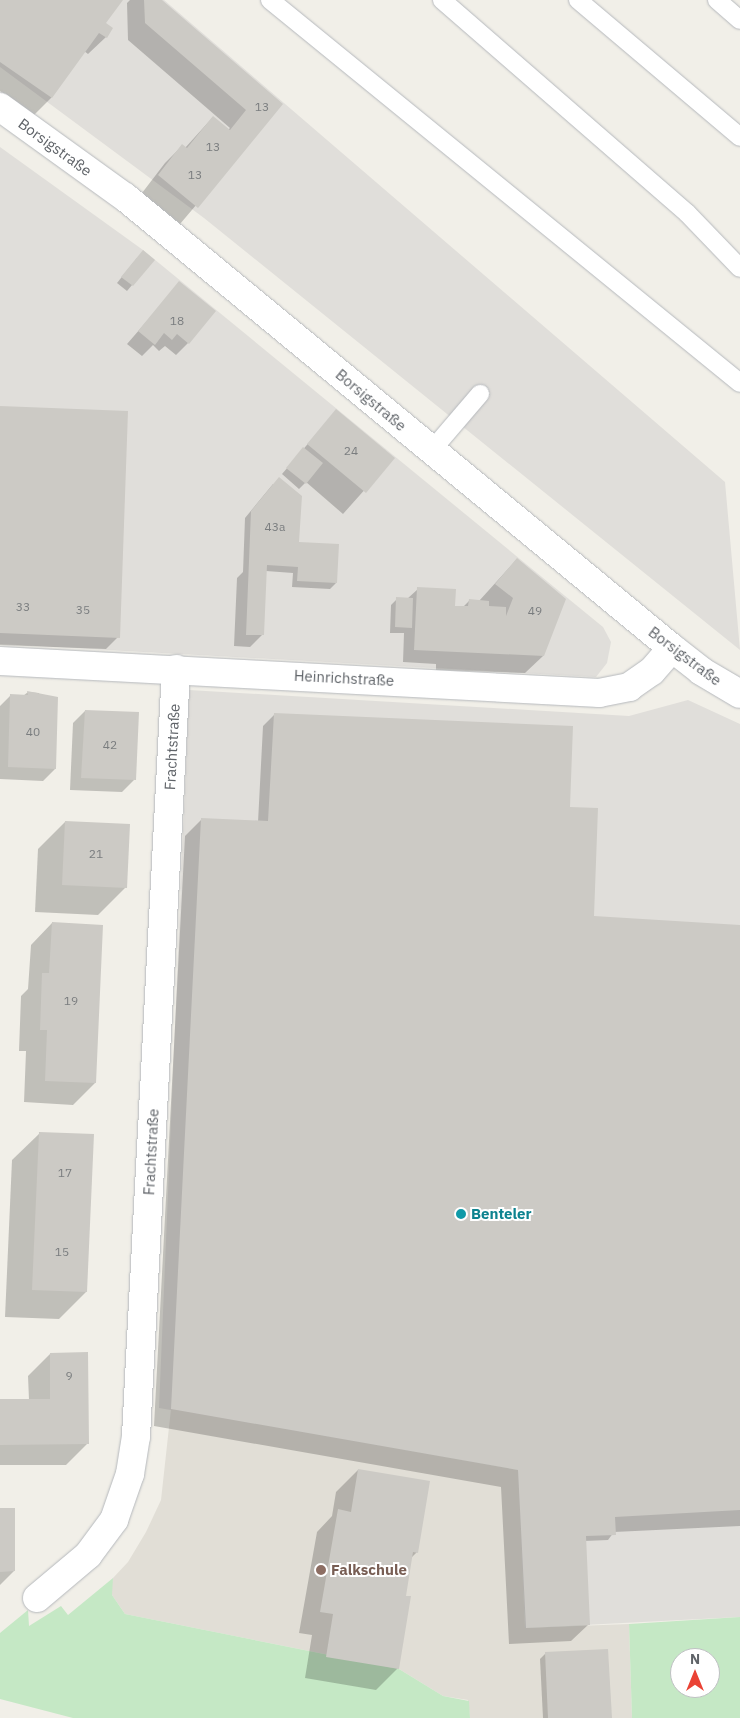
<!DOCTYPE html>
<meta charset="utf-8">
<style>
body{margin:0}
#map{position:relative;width:740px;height:1718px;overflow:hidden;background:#f1efe8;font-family:"IBM Plex Sans",sans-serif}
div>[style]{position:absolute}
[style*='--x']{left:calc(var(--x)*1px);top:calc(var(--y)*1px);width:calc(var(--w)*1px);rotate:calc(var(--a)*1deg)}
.industrial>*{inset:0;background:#e0deda}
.education>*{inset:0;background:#e1ded6}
.green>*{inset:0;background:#c5e8c5}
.shadow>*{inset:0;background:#0003}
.building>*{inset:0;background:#cccac5}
.roads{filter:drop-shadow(0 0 1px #b5b8bc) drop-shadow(0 0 1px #b5b8bc)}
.lane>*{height:18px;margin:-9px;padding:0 9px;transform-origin:9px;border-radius:9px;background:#fff}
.street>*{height:28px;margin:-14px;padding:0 14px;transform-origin:14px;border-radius:14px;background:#fff}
.secondary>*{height:28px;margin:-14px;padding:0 14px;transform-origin:14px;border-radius:14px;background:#fff}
.dots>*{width:14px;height:14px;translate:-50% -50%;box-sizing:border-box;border:2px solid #fff;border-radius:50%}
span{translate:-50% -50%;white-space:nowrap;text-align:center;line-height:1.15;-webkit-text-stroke:4px #fff;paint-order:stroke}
.number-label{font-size:12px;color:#7a7d7f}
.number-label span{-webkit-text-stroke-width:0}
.street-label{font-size:15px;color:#5f6368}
.culture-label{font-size:15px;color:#0d838f;font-weight:700}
.left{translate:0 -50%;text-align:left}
.education-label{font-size:15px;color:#785e54;font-weight:700}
.north{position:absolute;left:670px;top:1648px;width:50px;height:50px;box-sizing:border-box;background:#fff;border:1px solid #bfc1c3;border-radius:50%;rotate:0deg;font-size:14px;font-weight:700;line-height:20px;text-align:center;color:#5f6368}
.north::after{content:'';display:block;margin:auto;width:18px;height:22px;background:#ea4335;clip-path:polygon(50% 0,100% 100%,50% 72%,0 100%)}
</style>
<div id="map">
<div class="industrial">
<div style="clip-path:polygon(0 0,164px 0,725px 482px,740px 650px,204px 218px,0 67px)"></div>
<div style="clip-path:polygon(0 147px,143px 250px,603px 627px,611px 642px,607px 663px,596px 677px,0 644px)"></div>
<div style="clip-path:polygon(189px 690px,629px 716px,688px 700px,740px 724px,740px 1617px,525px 1628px,517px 1470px,159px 1408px)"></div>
</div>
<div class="education">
<div style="clip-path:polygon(171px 1409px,518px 1470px,525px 1628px,629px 1624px,632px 1718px,470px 1718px,468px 1700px,443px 1696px,399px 1669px,125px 1614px,112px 1595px,111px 1587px,113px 1578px,128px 1562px,146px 1532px,161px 1500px)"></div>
</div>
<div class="green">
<div style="clip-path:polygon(113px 1578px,112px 1595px,125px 1614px,399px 1669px,443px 1696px,469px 1701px,470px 1718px,73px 1718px,0 1699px,0 1633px,28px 1610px,29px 1626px,61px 1606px,68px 1615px)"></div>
<div style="clip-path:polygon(evenodd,740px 1617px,740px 1718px,632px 1718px,629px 1624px,740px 1617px,680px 1658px,710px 1658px,710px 1688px,680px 1688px,680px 1658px)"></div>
</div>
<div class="shadow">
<div style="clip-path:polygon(0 0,121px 0,105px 23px,106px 37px,88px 54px,84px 51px,51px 98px,34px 115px,0 91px)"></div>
<div style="clip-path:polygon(130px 0,160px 0,282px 104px,180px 224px,142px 193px,165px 163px,182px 146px,185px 148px,213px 117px,228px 130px,230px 128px,128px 40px,127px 3px)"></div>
<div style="clip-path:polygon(137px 258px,153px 260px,127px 291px,117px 283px)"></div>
<div style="clip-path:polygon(180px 283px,188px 343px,176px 355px,165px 346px,159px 351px,153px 345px,142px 356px,127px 344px)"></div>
<div style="clip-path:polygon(0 408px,118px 637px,106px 649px,0 645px)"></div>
<div style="clip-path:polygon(336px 411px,393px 458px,343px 514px,306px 482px,299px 489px,282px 474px)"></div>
<div style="clip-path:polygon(273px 484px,297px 543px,336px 583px,330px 589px,292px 587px,293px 573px,266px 571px,262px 635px,250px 647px,234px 646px,237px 578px,243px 572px,245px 518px)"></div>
<div style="clip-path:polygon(517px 559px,543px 656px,525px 673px,436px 670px,436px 664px,403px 662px,404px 633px,390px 633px,391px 605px,397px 599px,407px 599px,418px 589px,454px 607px,463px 607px,469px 601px,479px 601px)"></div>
<div style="clip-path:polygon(28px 692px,39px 693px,55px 769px,43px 781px,0 779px,0 706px,10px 696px,23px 696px)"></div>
<div style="clip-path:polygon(85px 711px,134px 780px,122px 792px,70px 790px,73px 723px)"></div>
<div style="clip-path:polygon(275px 714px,568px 808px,590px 918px,740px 926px,740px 1526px,614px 1532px,608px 1540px,584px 1541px,589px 1624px,571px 1641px,509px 1644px,501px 1487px,154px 1426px,185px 836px,202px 819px,258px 822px,263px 726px)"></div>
<div style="clip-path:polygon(65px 822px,126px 887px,98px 915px,35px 912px,38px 849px)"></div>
<div style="clip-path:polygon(52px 923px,95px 1083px,73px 1105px,24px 1102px,26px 1051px,19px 1051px,21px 996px,28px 989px,31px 945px)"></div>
<div style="clip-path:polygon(40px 1133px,86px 1292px,59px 1319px,5px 1317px,12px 1160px)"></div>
<div style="clip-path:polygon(50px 1354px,88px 1443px,66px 1465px,0 1465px,0 1401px,29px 1400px,28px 1376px)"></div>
<div style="clip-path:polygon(358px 1470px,417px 1552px,411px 1558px,404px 1597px,398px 1668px,376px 1690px,305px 1678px,312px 1635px,299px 1633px,317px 1532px,332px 1516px,336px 1492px)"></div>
<div style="clip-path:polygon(0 1510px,14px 1571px,0 1585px)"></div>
<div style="clip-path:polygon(546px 1653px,610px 1718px,543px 1718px,540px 1659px)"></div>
</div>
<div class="building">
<div style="clip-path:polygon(0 0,123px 0,106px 23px,113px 28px,107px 38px,99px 33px,52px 98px,0 62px)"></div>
<div style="clip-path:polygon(144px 0,162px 0,283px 104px,198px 208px,158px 175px,182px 144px,187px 148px,213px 116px,230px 130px,246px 110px,145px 23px)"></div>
<div style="clip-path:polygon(143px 250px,155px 260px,133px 286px,121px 277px)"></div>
<div style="clip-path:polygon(179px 281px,216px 311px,189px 344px,177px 334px,172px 340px,164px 333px,155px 345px,138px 331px)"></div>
<div style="clip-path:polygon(0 406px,128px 411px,120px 638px,0 633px)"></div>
<div style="clip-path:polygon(336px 409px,395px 458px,366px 493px,307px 444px)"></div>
<div style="clip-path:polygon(303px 447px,323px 463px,306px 484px,286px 468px)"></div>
<div style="clip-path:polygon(279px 477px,302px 496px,299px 542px,339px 544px,337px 583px,297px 581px,298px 567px,267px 565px,264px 635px,246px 635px,251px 511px)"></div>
<div style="clip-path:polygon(517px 558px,566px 599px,544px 656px,414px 650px,417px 587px,456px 589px,455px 606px,468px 606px,469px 599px,489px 601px,489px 606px,506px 607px,506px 616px,513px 598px,495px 584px)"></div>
<div style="clip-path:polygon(396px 597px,413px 598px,412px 628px,395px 627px)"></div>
<div style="clip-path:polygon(27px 691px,58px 697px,56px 769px,8px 767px,10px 694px,28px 695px)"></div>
<div style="clip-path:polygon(85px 710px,139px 712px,136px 780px,81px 778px)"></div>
<div style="clip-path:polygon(274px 713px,573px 726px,570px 807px,598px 808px,594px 916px,740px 925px,740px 1510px,615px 1517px,616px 1535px,586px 1536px,590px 1625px,526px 1628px,518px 1470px,171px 1409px,201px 818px,268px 821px)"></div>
<div style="clip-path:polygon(65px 821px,130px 824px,127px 888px,62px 885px)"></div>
<div style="clip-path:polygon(52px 922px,103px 925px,96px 1083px,45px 1081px,47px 1030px,40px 1030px,42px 973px,49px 973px)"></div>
<div style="clip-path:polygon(39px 1132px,94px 1134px,87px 1292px,32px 1290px)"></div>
<div style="clip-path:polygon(88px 1352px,89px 1444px,0 1445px,0 1399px,50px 1399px,50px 1353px)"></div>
<div style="clip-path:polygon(358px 1469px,430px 1481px,418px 1553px,413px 1552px,406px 1596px,411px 1596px,399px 1669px,326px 1657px,333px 1614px,320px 1612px,338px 1509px,351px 1512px)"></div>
<div style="clip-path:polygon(0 1508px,15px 1508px,15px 1571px,0 1572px)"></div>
<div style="clip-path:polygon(608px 1649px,612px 1718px,548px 1718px,545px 1652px)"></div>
</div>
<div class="roads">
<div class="lane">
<div style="--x:270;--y:0;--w:606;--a:39.18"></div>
<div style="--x:442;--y:0;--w:325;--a:41"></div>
<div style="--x:687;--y:213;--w:76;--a:46.1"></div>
<div style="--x:578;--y:0;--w:212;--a:40.2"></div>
<div style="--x:717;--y:0;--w:30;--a:41"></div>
<div style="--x:432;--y:450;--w:74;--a:-49.4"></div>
</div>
<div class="street">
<div style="--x:0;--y:661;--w:600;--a:3.06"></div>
<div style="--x:599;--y:693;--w:31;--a:-11"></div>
<div style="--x:629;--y:687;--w:28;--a:-35"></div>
<div style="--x:652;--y:671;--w:30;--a:-49"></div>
<div style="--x:37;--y:1598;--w:67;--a:-40.1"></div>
<div style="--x:88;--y:1555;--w:44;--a:-53.4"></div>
<div style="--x:114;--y:1520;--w:49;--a:-70.8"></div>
<div style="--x:130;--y:1474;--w:38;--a:-81"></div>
<div style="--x:136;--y:1436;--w:768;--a:-87.01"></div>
</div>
<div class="secondary">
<div style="--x:0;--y:107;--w:154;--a:35.8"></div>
<div style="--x:125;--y:197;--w:709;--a:39.51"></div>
<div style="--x:672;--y:648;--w:37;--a:38"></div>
<div style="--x:701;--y:671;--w:45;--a:30.5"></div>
</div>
</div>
<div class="dots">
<div style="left:461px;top:1214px;background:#0f9aa8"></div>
<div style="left:321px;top:1570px;background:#8d6e63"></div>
</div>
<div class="number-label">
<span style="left:262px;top:107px">13</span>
<span style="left:213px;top:147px">13</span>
<span style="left:195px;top:175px">13</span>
<span style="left:177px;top:321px">18</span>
<span style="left:351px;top:451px">24</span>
<span style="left:275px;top:527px">43a</span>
<span style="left:23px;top:607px">33</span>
<span style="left:83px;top:610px">35</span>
<span style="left:535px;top:611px">49</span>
<span style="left:33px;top:732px">40</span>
<span style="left:110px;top:745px">42</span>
<span style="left:96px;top:854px">21</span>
<span style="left:71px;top:1001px">19</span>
<span style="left:65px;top:1173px">17</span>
<span style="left:62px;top:1252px">15</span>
<span style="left:69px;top:1376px">9</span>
</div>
<div class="street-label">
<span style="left:55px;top:147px;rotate:36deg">Borsigstraße</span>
<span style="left:371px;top:400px;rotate:40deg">Borsigstraße</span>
<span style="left:685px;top:656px;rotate:37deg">Borsigstraße</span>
<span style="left:344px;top:678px;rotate:3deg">Heinrichstraße</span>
<span style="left:172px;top:747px;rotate:-87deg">Frachtstraße</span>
<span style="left:151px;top:1152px;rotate:-87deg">Frachtstraße</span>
</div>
<div class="culture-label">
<span class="left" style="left:471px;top:1214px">Benteler</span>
</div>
<div class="education-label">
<span class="left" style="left:331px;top:1570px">Falkschule</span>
</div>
<div class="north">N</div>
</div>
